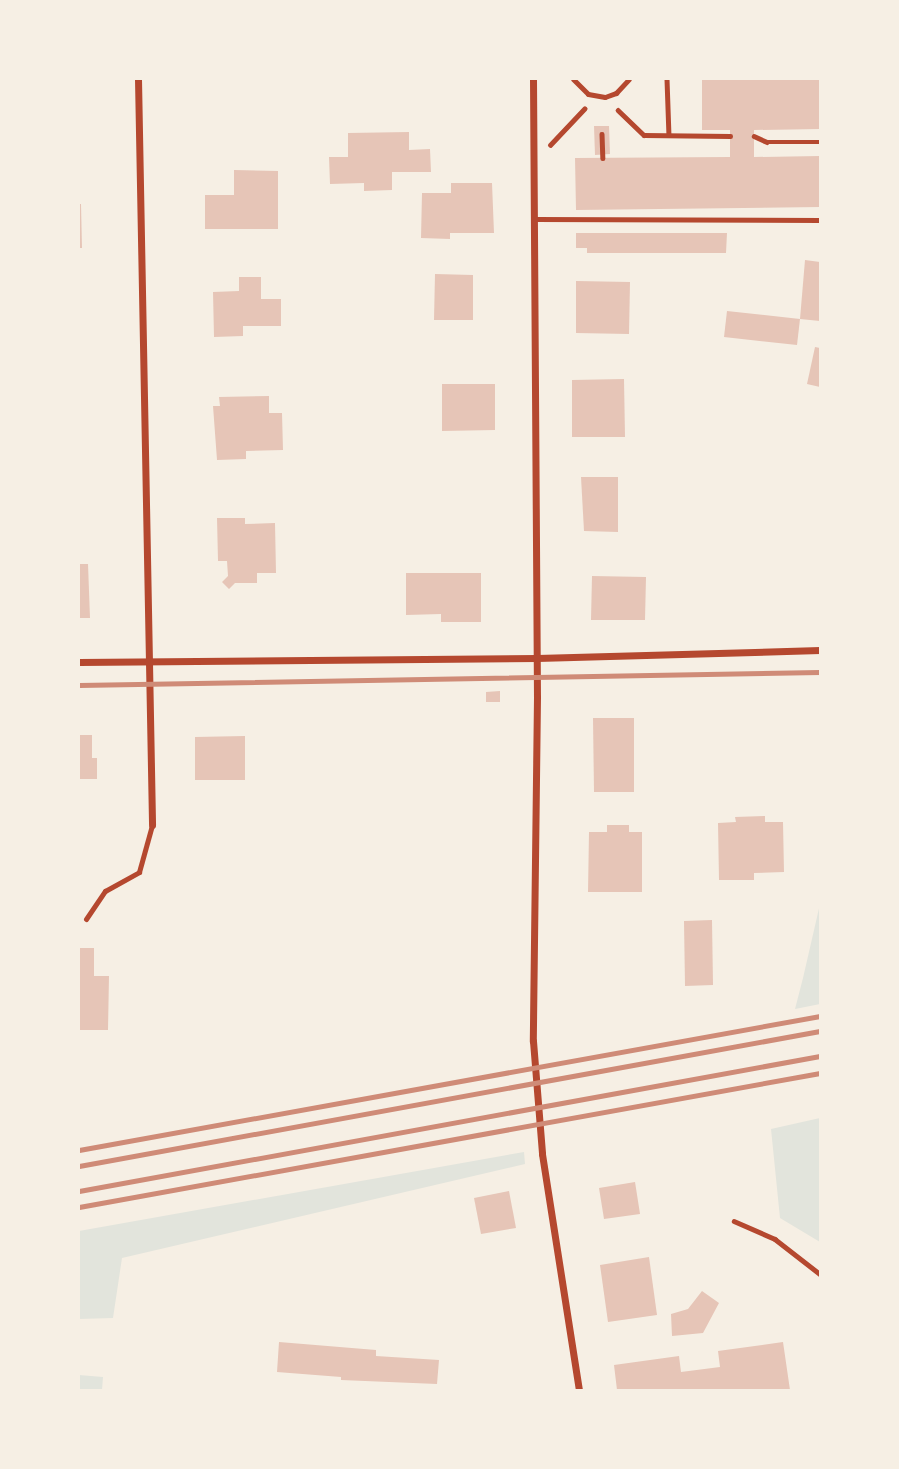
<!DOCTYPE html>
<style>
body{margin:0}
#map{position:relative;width:899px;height:1469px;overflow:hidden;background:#f6efe4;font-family:"Crimson Pro",serif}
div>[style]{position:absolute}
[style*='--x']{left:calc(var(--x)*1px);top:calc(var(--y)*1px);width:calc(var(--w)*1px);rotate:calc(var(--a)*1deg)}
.green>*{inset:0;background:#e2e4dc}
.building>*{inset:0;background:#e6c5b7}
.path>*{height:4.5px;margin:-2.25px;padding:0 2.25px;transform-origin:2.25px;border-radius:2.25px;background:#b5482f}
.service>*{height:5px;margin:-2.5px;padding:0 2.5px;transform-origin:2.5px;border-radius:2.5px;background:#b5482f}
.minor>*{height:7px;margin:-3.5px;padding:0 3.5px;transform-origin:3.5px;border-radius:3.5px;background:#b5482f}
.rail>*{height:5px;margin:-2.5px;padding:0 2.5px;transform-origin:2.5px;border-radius:2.5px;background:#cf8b77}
span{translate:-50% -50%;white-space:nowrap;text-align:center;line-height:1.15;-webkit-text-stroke:6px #f6efe4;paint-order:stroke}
.frame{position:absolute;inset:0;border:80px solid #f6efe4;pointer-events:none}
</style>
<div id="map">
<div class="green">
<div style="clip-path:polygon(820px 904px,820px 1004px,795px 1009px,803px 978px)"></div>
<div style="clip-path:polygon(820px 1118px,820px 1242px,780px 1218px,771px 1129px)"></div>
<div style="clip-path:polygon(524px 1152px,525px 1164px,122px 1258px,113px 1318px,79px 1319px,79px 1231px)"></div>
<div style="clip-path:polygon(79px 1375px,103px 1377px,102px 1390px,79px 1390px)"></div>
</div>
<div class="building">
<div style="clip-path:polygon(702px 79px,820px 79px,820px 129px,754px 130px,754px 157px,820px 156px,820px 207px,576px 210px,575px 158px,730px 157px,730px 130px,702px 130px)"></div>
<div style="clip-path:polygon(594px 126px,609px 126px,610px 154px,595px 155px)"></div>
<div style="clip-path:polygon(409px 132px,409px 150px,430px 149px,431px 172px,392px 172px,392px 190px,364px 191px,364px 183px,330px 184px,329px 157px,348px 157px,348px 133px)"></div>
<div style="clip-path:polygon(234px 170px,278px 171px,278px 229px,205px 229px,205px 195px,234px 195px)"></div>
<div style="clip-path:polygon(451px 183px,492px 183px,494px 233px,450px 233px,450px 239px,421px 238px,422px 193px,451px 193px)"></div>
<div style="clip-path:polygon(79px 204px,81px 204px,82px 248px,79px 248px)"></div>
<div style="clip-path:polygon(576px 233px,727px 233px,726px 253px,587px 253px,587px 248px,576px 248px)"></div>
<div style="clip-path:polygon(805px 260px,820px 262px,820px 321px,800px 319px)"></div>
<div style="clip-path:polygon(435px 274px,473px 275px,473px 320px,434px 320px)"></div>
<div style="clip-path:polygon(239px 277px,261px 277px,261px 299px,281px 299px,281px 326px,243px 326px,243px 336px,214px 337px,213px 292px,239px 291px)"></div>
<div style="clip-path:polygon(576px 281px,630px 282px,629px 334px,576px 333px)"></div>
<div style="clip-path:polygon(727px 311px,800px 319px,797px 345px,724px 337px)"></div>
<div style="clip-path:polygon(815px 347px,820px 348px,820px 387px,807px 384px)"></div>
<div style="clip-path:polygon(624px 379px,625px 437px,572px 437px,572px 380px)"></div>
<div style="clip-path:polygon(442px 384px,495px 384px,495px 430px,442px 431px)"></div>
<div style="clip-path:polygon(269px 396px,269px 413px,282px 413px,283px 450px,246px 451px,246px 459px,217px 460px,213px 406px,220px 406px,219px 397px)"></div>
<div style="clip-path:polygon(581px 477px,618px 477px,618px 532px,584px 531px)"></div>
<div style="clip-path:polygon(217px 518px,245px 518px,245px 524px,275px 523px,276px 573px,257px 573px,257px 583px,235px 583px,229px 589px,222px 582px,228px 576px,227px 561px,218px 561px)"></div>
<div style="clip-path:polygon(79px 564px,88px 564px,90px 618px,79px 618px)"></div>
<div style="clip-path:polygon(406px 573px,481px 573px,481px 622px,441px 622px,441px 614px,406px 615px)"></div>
<div style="clip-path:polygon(592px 576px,646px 577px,645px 620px,591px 620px)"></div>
<div style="clip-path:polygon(500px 691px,500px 702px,486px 702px,486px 692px)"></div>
<div style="clip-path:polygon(593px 718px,634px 718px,634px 792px,594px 792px)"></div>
<div style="clip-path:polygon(79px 735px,92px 735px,92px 758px,97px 758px,97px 779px,79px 779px)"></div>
<div style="clip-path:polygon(245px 736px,245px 780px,195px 780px,195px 737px)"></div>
<div style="clip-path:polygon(765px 816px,765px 822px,783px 822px,784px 872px,754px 873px,754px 880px,719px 880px,718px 823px,736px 822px,735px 817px)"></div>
<div style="clip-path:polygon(607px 825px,629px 825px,629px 832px,642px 832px,642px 892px,588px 892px,589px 832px,607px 832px)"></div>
<div style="clip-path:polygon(712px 920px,713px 985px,685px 986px,684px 921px)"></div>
<div style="clip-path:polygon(79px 948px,94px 948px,94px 976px,109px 976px,108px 1030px,79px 1030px)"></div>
<div style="clip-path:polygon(635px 1182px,640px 1214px,604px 1219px,599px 1188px)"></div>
<div style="clip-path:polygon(509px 1191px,516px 1228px,481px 1234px,474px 1198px)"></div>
<div style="clip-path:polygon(649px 1257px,657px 1315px,608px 1322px,600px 1265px)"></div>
<div style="clip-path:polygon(702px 1291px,719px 1303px,703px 1333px,672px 1336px,671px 1314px,688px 1309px)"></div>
<div style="clip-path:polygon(279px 1342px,376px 1350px,376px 1356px,439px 1360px,437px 1384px,341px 1380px,341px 1377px,277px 1372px)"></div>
<div style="clip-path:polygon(783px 1342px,790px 1390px,617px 1390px,614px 1365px,679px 1356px,681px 1372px,720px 1367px,718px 1351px)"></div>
</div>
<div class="path">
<div style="--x:667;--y:79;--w:56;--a:88"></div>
<div style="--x:618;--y:110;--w:36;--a:44"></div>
<div style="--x:644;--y:135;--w:86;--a:0.7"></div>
<div style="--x:602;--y:134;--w:24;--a:88"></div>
<div style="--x:754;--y:136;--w:14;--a:25"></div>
<div style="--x:767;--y:142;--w:53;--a:0"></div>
<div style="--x:550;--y:145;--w:50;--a:-46.6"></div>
<div style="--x:734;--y:1221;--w:45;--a:23.7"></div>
<div style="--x:775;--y:1239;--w:57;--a:37.9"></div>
</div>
<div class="service">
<div style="--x:573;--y:79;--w:21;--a:45"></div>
<div style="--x:588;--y:94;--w:17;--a:10"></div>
<div style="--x:605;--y:97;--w:12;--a:-20"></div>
<div style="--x:616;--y:93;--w:19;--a:-47"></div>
<div style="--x:535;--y:219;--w:285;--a:0.2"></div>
<div style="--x:86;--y:919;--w:34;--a:-56"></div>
<div style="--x:105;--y:891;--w:39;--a:-29"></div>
<div style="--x:139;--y:872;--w:49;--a:-74.5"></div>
</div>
<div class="minor">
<div style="--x:138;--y:79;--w:746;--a:88.92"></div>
<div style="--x:533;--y:79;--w:618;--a:89.63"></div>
<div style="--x:537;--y:697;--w:344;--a:90.7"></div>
<div style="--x:533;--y:1041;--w:113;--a:85.4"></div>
<div style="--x:542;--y:1154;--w:239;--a:81.1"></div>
<div style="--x:79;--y:662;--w:458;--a:-0.5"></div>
<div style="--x:537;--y:658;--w:283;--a:-1.6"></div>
</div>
<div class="rail">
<div style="--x:79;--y:685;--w:741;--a:-1.01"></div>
<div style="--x:79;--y:1150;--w:753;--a:-10.25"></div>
<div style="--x:79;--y:1166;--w:753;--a:-10.33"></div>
<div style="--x:79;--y:1191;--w:753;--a:-10.33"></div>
<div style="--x:79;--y:1207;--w:753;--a:-10.25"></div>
</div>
<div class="frame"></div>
</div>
